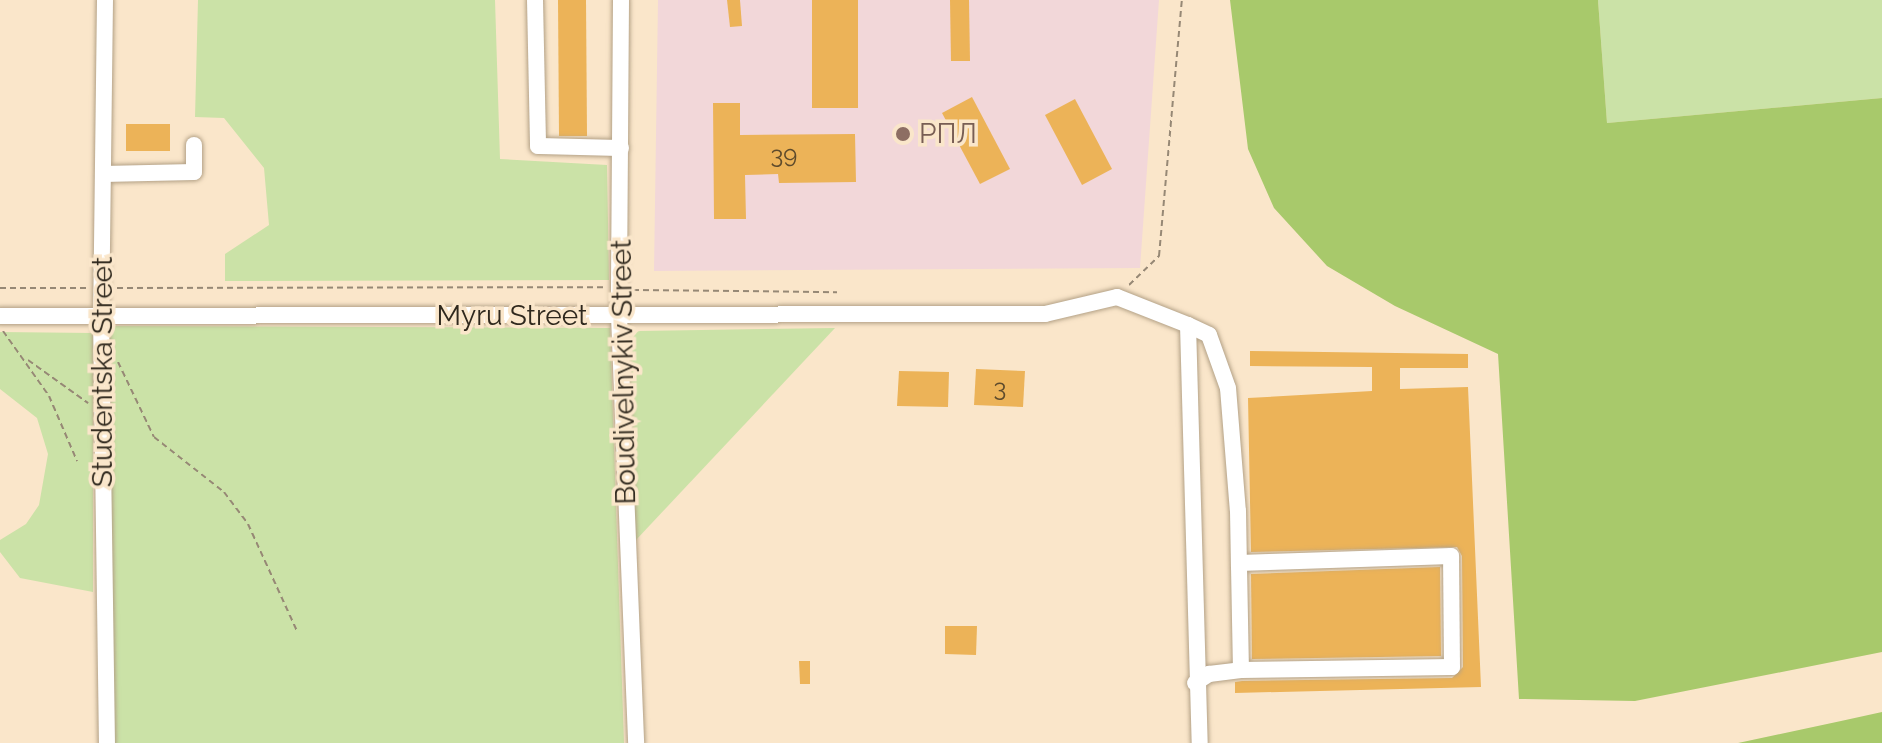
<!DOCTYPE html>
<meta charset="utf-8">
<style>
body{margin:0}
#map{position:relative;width:1882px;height:743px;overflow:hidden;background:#fae6ca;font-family:Raleway,sans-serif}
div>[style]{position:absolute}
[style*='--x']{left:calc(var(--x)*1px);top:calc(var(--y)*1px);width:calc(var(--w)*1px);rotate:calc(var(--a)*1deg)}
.education>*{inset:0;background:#f2d7d9}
.green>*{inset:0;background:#cbe2a7}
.forest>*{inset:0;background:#a8c96b}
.building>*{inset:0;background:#ecb358}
.path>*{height:2px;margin-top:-1px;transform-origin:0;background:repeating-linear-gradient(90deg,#968875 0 6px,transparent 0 10px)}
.roads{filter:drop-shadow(0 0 2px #b3a186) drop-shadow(0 0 2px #b3a186)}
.minor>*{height:16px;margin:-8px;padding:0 8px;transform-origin:8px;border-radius:8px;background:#fff}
.dots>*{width:22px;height:22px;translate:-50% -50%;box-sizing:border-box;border:4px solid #fae6ca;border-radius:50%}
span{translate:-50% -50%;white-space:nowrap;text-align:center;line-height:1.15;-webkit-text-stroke:7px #fae6ca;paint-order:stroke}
.number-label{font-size:24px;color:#5e4b2c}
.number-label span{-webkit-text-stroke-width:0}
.education-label{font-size:28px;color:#785e54}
.left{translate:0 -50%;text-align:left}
.street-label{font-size:28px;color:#2f281d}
</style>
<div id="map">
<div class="education">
<div style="clip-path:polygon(658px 0,1159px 0,1140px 268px,654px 271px)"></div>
</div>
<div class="green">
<div style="clip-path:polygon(198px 0,495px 0,500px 159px,607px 165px,609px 280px,225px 281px,225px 254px,269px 225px,264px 168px,224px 118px,195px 117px)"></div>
<div style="clip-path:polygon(1598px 0,1882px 0,1882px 98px,1607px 123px)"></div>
<div style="clip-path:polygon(110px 326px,610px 328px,624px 743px,112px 743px)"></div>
<div style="clip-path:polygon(835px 328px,636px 540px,627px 345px,638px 331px)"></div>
<div style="clip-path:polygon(0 332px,93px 333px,93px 592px,20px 578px,0 552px,0 540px,26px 524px,39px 505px,48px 454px,37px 418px,0 389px)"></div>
</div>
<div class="forest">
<div style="clip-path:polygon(1230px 0,1598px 0,1607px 123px,1882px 98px,1882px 652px,1635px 701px,1519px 699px,1498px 354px,1395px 306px,1327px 266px,1274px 208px,1248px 149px)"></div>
<div style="clip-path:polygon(1882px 712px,1882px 743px,1738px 743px,1841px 721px)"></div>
</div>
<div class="building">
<div style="clip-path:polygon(558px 0,586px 0,587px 136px,559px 136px)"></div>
<div style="clip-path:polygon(727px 0,740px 0,742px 26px,730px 27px)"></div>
<div style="clip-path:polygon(812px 0,858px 0,858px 108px,812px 108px)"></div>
<div style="clip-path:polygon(950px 0,969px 0,970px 61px,951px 61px)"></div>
<div style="clip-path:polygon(972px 97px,1010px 169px,980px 184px,942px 113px)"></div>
<div style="clip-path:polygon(1075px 99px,1112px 169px,1082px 185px,1045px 115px)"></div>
<div style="clip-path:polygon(713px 103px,740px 103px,740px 135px,855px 134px,856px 182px,779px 183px,778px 174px,745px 175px,746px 219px,714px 219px)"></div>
<div style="clip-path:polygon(126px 124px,170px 124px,170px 151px,126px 151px)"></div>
<div style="clip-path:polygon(1250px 351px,1468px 354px,1468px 368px,1400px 368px,1400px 389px,1468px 387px,1481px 687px,1235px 693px,1235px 682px,1242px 681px,1452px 678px,1463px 667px,1462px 556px,1457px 547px,1251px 552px,1248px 398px,1372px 391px,1372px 367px,1250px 366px)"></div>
<div style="clip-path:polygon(976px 369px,1025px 371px,1023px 407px,974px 405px)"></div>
<div style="clip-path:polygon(899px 371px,949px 372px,948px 407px,897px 406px)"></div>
<div style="clip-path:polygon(1440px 567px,1441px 656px,1252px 659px,1251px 574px)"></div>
<div style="clip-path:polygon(945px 626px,977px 626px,976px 655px,945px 654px)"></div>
<div style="clip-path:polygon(799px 661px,810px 661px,810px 684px,800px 684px)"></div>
</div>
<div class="path">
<div style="--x:1129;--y:285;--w:42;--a:-44"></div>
<div style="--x:1159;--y:256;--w:257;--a:-84.9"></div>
<div style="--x:0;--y:288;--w:87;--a:0"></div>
<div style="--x:117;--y:288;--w:486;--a:-0.1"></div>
<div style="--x:633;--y:290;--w:204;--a:0.6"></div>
<div style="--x:3;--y:331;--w:80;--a:54.7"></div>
<div style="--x:49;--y:396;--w:71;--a:66.7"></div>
<div style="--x:28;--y:360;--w:74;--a:35.6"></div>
<div style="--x:118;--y:362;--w:83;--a:64.4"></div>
<div style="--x:154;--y:437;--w:89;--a:38.2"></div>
<div style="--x:224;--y:492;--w:40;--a:53"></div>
<div style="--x:248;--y:524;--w:118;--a:65.4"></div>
</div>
<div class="roads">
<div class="minor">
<div style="--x:105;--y:0;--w:316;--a:90.7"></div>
<div style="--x:101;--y:316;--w:427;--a:89.2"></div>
<div style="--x:535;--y:0;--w:146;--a:88.8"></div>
<div style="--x:538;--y:146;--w:83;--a:1.4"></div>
<div style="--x:621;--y:0;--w:316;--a:90.4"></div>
<div style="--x:619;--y:316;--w:427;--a:87.7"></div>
<div style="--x:103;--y:174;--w:91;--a:-1.3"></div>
<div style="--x:194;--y:172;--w:27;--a:-90"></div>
<div style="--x:0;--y:316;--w:1045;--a:-0.11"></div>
<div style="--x:1045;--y:314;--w:74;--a:-13.3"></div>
<div style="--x:1117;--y:297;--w:76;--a:21.5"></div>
<div style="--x:1188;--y:325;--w:418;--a:88.4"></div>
<div style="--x:1188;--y:325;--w:23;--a:25"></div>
<div style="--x:1209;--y:335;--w:56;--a:70.3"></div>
<div style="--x:1228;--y:388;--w:123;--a:85.4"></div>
<div style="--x:1238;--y:511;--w:56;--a:89"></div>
<div style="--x:1239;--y:567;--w:103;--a:88.9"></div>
<div style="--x:1241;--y:670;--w:211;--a:-0.8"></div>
<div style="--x:1452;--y:667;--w:111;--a:-90.5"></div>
<div style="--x:1451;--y:556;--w:212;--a:178.1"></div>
<div style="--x:1195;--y:683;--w:17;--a:-33"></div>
<div style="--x:1209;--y:674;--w:32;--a:-7"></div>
</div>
</div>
<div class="dots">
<div style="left:903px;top:134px;background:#8d6e63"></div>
</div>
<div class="number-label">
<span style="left:784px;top:155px">39</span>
<span style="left:1000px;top:388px">3</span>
</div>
<div class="education-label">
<span class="left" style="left:919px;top:134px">РПЛ</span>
</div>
<div class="street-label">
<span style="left:512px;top:316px">Myru Street</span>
<span style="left:103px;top:372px;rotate:-90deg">Studentska Street</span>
<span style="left:624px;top:372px;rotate:-91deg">Boudivelnykiv Street</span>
</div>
</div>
